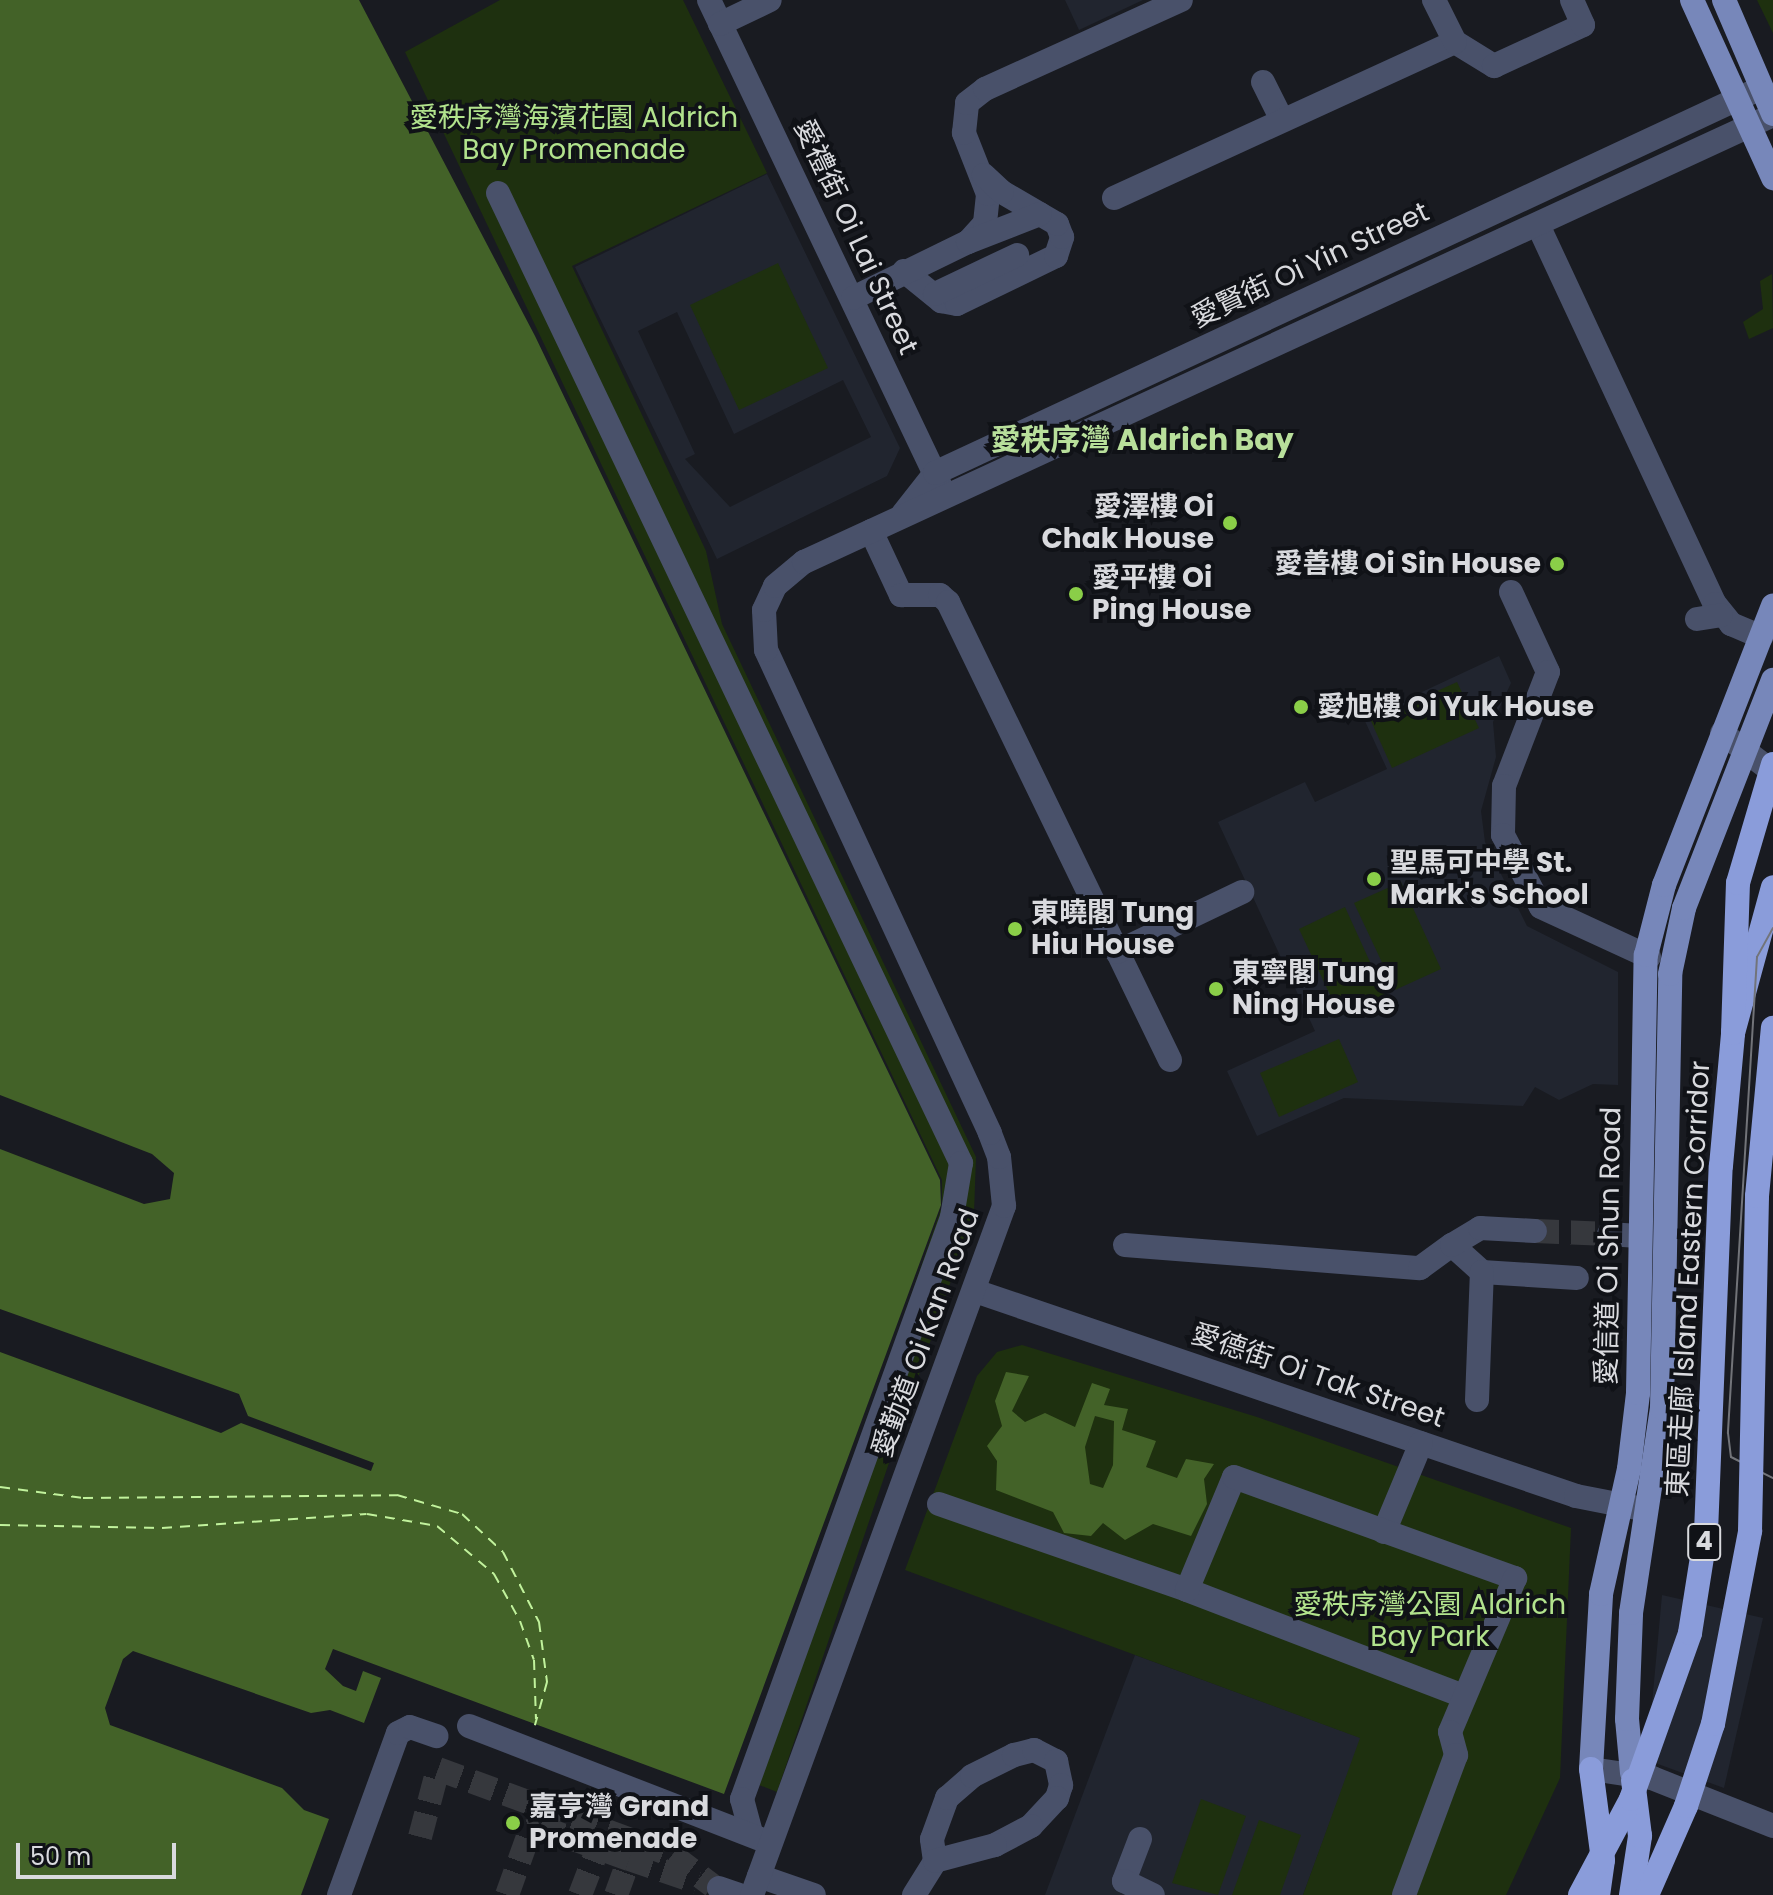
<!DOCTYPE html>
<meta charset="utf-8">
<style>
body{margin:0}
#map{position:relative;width:1773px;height:1895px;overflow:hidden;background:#191b21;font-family:Poppins,"Noto Sans TC",sans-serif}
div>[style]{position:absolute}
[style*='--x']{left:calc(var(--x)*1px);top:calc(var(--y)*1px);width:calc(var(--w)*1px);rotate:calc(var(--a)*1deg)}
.built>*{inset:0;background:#21252f}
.green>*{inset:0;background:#1e300f}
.water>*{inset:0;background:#436228}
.pier>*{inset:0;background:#191b21}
.ferry>*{height:2px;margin-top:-1px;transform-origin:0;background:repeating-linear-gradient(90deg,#c1f29c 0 10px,transparent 0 18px)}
.minor-tunnel>*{height:24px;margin-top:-12px;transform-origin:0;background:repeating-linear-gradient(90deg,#36383d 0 24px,transparent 0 36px)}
.minor>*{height:24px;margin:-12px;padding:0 12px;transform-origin:12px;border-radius:12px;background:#49516a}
.major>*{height:24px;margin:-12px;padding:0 12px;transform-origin:12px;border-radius:12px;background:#7787ba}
.highway>*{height:24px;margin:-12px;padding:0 12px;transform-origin:12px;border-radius:12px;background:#8a9cda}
.tram>*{height:2px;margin:-1px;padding:0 1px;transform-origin:1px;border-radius:1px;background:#727479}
.highway-bridge>*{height:24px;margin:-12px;padding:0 12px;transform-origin:12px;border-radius:12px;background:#8a9cda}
.dots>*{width:22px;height:22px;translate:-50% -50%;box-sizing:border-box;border:4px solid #101217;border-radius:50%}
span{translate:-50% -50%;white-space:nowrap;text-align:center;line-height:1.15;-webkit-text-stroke:8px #101217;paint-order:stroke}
.shield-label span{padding:2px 6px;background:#101217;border:2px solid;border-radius:6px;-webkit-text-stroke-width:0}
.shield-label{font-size:26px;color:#d9dade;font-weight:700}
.park-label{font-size:28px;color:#b2e38d}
.street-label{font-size:28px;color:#d9dade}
.poi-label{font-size:28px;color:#d9dade;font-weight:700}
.right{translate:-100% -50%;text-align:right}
.left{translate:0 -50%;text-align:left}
.neighbourhood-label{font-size:30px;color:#b8df9b;font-weight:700}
.scale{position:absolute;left:16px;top:1843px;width:160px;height:36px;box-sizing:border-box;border:4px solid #d9dade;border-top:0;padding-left:10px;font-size:24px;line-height:28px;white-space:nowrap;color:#d9dade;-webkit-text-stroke:6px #101217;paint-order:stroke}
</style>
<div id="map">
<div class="built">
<div style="clip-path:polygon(1065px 0,1143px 0,1079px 30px)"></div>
<div style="clip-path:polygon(evenodd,767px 174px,900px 448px,887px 476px,717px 559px,575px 267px,767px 174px,677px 312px,734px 434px,843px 380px,871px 437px,730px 507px,685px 459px,695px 454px,638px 331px,677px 312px)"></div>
<div style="clip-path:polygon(1499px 656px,1511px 683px,1493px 722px,1496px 757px,1481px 811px,1485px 842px,1527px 926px,1618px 972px,1618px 1085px,1593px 1084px,1559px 1100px,1535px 1087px,1523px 1106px,1344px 1098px,1257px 1136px,1227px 1071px,1315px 1031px,1218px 822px,1305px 782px,1315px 802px,1387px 769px,1364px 719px)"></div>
<div style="clip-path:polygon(1662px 1595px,1763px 1618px,1724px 1788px,1658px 1764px,1648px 1747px)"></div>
<div style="clip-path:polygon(1135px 1655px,1361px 1738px,1303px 1895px,1045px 1895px)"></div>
</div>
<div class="green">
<div style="clip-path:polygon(500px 0,683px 0,767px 173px,572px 266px,706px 551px,722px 624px,976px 1157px,974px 1213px,777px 1792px,744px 1779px,942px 1206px,942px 1180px,405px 52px)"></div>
<div style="clip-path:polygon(1757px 0,1773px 0,1773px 33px)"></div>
<div style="clip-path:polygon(778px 263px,828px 368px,739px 410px,690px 305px)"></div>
<div style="clip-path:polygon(1772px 274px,1773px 328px,1749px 339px,1743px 322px,1763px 309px,1760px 281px)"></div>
<div style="clip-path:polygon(1457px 682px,1479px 728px,1392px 768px,1371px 721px)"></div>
<div style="clip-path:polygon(1401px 882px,1441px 969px,1395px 990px,1354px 903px)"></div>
<div style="clip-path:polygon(1345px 907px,1385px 995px,1340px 1016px,1299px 929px)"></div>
<div style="clip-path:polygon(1339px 1039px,1358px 1082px,1279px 1117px,1260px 1073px)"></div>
<div style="clip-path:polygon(1022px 1345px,1257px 1417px,1571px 1528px,1560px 1778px,1506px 1895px,1303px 1895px,1360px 1738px,905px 1570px,977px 1376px,997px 1352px)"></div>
<div style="clip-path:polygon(1201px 1799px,1246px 1816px,1218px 1895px,1172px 1883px)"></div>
<div style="clip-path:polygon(1259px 1820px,1301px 1835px,1280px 1895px,1232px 1895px)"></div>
</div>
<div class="water">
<div style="clip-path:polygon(0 0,359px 0,535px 336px,940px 1180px,941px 1205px,724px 1794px,333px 1649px,325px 1669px,343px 1686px,356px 1691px,363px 1671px,381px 1678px,364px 1723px,330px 1710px,311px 1713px,133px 1651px,123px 1659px,105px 1708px,110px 1725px,282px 1788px,304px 1810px,329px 1819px,301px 1895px,0 1895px)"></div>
<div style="clip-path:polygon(evenodd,1006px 1372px,1029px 1376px,1012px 1411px,1025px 1422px,1045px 1413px,1075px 1427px,1092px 1383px,1110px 1389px,1104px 1405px,1128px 1409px,1122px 1430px,1156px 1441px,1146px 1467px,1177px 1478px,1186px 1459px,1214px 1464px,1204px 1479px,1207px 1504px,1191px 1536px,1153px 1524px,1125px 1540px,1103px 1523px,1091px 1536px,1064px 1533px,1053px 1512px,996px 1490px,997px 1461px,987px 1446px,1002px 1426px,995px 1401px,1006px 1372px,1095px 1416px,1114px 1421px,1113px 1465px,1103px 1488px,1090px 1484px,1085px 1447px,1095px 1416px)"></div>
</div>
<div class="pier">
<div style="clip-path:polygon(0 1095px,152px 1154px,174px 1173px,170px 1199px,144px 1204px,0 1149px)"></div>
<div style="clip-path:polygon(0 1309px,239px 1394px,248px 1416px,374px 1463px,371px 1471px,241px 1423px,221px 1433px,0 1352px)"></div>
</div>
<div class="ferry">
<div style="--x:0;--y:1487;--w:84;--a:7.5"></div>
<div style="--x:83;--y:1498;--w:314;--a:-0.5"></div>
<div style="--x:397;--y:1495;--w:68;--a:16.3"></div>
<div style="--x:462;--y:1514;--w:56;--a:42.8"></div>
<div style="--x:503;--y:1552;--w:79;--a:62.8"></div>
<div style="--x:539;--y:1622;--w:61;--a:82.4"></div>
<div style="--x:547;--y:1682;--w:45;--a:105.6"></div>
<div style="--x:0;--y:1525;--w:162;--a:1.1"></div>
<div style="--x:162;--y:1528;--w:205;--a:-3.9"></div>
<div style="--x:367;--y:1514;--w:71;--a:9.7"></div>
<div style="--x:437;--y:1526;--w:75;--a:40.1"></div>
<div style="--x:494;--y:1574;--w:54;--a:61"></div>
<div style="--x:520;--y:1621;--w:41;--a:70.3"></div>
<div style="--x:534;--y:1660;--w:59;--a:88.1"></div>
</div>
<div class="minor-tunnel">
<div style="--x:1535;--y:1231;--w:74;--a:2.3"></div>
<div style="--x:420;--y:1837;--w:70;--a:-75.2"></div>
<div style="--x:438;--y:1769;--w:249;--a:20.2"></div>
<div style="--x:672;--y:1855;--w:51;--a:37.1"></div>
<div style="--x:507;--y:1895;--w:68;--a:-70.2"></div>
<div style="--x:530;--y:1831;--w:11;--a:-22"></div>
<div style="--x:540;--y:1827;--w:95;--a:19.8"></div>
<div style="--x:580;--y:1895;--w:50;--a:-69"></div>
<div style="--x:616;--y:1895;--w:38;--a:-70"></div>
<div style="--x:629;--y:1859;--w:72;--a:18.7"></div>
</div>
<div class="minor">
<div style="--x:709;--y:0;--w:537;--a:64.53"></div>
<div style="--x:720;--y:24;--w:55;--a:-25.6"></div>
<div style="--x:1455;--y:42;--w:46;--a:31.6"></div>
<div style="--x:1494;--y:66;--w:98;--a:-24.7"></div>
<div style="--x:1583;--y:25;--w:27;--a:-114"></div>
<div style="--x:1263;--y:82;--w:42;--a:63.4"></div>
<div style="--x:498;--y:193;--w:1075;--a:64.48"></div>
<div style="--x:961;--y:1163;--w:55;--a:99.5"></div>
<div style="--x:952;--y:1217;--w:619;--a:109.84"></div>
<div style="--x:742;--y:1799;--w:35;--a:75"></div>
<div style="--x:1114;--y:198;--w:375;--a:-24.6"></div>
<div style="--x:1455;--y:42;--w:47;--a:-116.6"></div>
<div style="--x:1538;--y:225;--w:418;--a:65"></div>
<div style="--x:1715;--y:604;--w:26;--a:51"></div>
<div style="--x:1731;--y:624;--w:33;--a:23"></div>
<div style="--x:968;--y:242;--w:25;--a:-48"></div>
<div style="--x:985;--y:223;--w:29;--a:-84"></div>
<div style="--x:988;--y:194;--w:66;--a:-111.5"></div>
<div style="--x:964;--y:133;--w:30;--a:-84"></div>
<div style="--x:967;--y:103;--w:23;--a:-38"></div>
<div style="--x:985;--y:89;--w:215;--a:-24.4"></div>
<div style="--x:904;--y:271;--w:48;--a:39"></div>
<div style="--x:941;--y:301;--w:16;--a:11"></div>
<div style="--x:957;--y:304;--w:110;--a:-25.9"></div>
<div style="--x:1056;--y:256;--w:20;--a:-72"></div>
<div style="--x:1062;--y:237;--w:14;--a:-111"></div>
<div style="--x:1057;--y:224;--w:64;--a:-149.8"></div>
<div style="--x:1002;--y:192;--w:25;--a:-137"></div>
<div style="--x:935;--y:294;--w:91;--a:-25.4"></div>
<div style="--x:853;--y:298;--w:128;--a:-26"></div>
<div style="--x:968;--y:242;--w:77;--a:-21.3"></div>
<div style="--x:903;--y:514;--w:52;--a:-52"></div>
<div style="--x:935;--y:473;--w:911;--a:-24.99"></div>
<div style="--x:871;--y:531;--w:71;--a:64.9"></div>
<div style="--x:901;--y:595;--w:39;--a:0"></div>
<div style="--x:940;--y:595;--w:11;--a:41"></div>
<div style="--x:948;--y:602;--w:509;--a:64.14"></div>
<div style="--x:1511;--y:592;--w:88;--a:65.2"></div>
<div style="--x:1548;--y:672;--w:122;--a:111.1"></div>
<div style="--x:1504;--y:786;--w:49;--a:91.2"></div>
<div style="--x:1503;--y:835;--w:81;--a:62.2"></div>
<div style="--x:1541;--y:907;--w:119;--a:24.8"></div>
<div style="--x:1697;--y:619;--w:24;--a:-9"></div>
<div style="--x:1722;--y:733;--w:64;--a:37.4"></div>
<div style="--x:1117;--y:952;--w:139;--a:-25.6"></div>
<div style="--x:1609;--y:1234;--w:29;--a:4"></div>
<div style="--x:1125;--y:1245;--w:296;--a:4.5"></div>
<div style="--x:1420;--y:1268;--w:39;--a:-36"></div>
<div style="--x:1452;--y:1245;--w:40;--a:42"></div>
<div style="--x:1482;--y:1272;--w:95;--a:3.6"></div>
<div style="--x:1452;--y:1245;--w:33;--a:-31"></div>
<div style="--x:1480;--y:1228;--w:55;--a:3.1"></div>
<div style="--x:975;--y:1291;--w:635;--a:18.83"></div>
<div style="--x:1576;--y:1496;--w:67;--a:11.1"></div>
<div style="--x:1477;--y:1400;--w:128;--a:-87.8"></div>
<div style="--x:939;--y:1504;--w:262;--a:19.1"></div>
<div style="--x:1187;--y:1590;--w:296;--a:21"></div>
<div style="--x:1384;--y:1532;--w:96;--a:-67.4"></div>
<div style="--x:1187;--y:1590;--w:122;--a:-67.4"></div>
<div style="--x:1234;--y:1477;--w:299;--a:19.8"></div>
<div style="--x:1515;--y:1578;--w:167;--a:112.9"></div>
<div style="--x:1450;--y:1732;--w:24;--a:75"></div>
<div style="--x:1456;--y:1755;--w:149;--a:110.4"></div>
<div style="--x:469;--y:1726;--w:313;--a:21.2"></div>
<div style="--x:1591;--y:1769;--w:62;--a:8.4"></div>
<div style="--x:1652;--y:1778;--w:130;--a:21.6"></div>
<div style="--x:1140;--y:1839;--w:45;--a:110.9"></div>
<div style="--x:1124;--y:1881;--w:32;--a:26"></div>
<div style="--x:759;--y:1876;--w:58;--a:19.1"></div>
<div style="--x:719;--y:1888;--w:21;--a:19"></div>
<div style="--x:339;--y:1895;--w:172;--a:-70"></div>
<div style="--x:398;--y:1733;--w:13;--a:-27"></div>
<div style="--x:410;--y:1727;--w:28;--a:19"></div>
<div style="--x:752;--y:1895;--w:734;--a:-69.91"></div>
<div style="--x:1004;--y:1206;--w:49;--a:-95.8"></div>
<div style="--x:999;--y:1157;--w:26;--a:-111"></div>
<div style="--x:990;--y:1133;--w:532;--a:-114.88"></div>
<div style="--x:766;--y:650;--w:40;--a:-92.9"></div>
<div style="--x:764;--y:610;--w:26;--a:-65"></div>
<div style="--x:775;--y:586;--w:38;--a:-40"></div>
<div style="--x:804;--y:562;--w:1067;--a:-24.76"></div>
<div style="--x:914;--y:1895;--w:40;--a:-58"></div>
<div style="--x:935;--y:1861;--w:22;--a:-98"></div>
<div style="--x:932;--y:1839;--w:44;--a:-69.9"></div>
<div style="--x:947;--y:1798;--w:33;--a:-41"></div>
<div style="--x:972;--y:1776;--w:47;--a:-26.6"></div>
<div style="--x:1014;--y:1755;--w:21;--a:-14"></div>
<div style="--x:1034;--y:1750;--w:25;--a:27"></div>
<div style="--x:1056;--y:1761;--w:25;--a:78"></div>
<div style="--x:1061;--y:1785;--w:14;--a:107"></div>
<div style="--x:1057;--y:1798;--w:38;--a:133"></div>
<div style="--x:1031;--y:1826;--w:41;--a:152.2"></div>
<div style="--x:995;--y:1845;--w:62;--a:165.1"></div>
</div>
<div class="major">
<div style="--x:1692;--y:0;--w:196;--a:65.5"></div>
<div style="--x:1724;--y:0;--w:124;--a:66.7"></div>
<div style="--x:1591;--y:1769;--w:175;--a:-86.7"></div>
<div style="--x:1601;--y:1594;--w:128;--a:-77.4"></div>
<div style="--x:1629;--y:1469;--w:77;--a:-83.2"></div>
<div style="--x:1638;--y:1393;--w:438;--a:-89"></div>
<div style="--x:1646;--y:955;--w:72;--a:-75.6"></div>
<div style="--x:1664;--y:885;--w:300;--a:-68.7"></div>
<div style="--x:1632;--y:1773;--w:54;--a:-95.3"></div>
<div style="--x:1627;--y:1719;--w:106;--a:-87.8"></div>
<div style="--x:1631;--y:1613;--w:207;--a:-81.4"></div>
<div style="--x:1662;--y:1408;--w:434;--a:-88.9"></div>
<div style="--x:1670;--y:974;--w:67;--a:-78"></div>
<div style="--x:1684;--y:908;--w:245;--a:-68.7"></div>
</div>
<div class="highway">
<div style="--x:1721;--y:1166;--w:134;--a:-84.8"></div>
<div style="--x:1733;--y:1033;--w:151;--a:-74.7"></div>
<div style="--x:1591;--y:1769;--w:92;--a:82.5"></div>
<div style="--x:1603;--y:1860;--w:35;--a:98"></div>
<div style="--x:1631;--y:1895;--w:60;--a:-81.3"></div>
<div style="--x:1640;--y:1836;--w:56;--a:-97.1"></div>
</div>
<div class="tram">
<div style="--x:1773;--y:928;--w:33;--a:119"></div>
<div style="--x:1757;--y:957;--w:477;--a:93.5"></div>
<div style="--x:1728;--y:1433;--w:24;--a:83"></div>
<div style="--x:1731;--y:1457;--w:47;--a:26.6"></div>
</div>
<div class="highway-bridge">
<div style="--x:1733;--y:1033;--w:150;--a:-88.1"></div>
<div style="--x:1738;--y:883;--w:124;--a:-73.6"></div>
<div style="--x:1580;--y:1895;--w:109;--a:-62"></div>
<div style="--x:1631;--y:1799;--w:176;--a:-70.4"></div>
<div style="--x:1690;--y:1633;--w:102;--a:-81"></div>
<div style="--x:1706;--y:1532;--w:366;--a:-87.7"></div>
<div style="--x:1647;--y:1895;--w:97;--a:-66.3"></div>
<div style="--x:1686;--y:1806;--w:86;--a:-71.8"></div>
<div style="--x:1713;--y:1724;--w:197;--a:-79.1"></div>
<div style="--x:1750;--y:1531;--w:335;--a:-88.8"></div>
<div style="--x:1757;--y:1196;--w:169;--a:-84.6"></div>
</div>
<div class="dots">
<div style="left:1230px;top:523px;background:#8ace48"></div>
<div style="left:1557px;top:564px;background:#8ace48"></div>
<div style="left:1076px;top:594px;background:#8ace48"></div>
<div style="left:1301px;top:707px;background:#8ace48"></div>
<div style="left:1374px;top:879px;background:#8ace48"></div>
<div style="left:1015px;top:929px;background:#8ace48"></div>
<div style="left:1216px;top:989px;background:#8ace48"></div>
<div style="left:513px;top:1823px;background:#8ace48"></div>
</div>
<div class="shield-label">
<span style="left:1704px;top:1542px">4</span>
</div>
<div class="park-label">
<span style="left:574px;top:134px">愛秩序灣海濱花園 Aldrich<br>Bay Promenade</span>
<span style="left:1430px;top:1621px">愛秩序灣公園 Aldrich<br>Bay Park</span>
</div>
<div class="street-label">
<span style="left:856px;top:237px;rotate:65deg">愛禮街 Oi Lai Street</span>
<span style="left:1310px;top:265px;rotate:-25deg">愛賢街 Oi Yin Street</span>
<span style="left:1609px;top:1246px;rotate:-89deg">愛信道 Oi Shun Road</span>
<span style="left:1689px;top:1279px;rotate:-87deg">東區走廊 Island Eastern Corridor</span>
<span style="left:926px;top:1333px;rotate:-70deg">愛勤道 Oi Kan Road</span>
<span style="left:1318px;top:1376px;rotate:19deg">愛德街 Oi Tak Street</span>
</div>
<div class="poi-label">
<span class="right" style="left:1214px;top:523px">愛澤樓 Oi<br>Chak House</span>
<span class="right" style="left:1541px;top:564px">愛善樓 Oi Sin House</span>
<span class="left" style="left:1092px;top:594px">愛平樓 Oi<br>Ping House</span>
<span class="left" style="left:1317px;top:707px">愛旭樓 Oi Yuk House</span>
<span class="left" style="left:1390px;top:879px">聖馬可中學 St.<br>Mark's School</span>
<span class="left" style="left:1031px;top:929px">東曉閣 Tung<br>Hiu House</span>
<span class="left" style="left:1232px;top:989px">東寧閣 Tung<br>Ning House</span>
<span class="left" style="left:529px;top:1823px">嘉亨灣 Grand<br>Promenade</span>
</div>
<div class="neighbourhood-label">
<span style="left:1142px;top:440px">愛秩序灣 Aldrich Bay</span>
</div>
<div class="scale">50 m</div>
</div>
